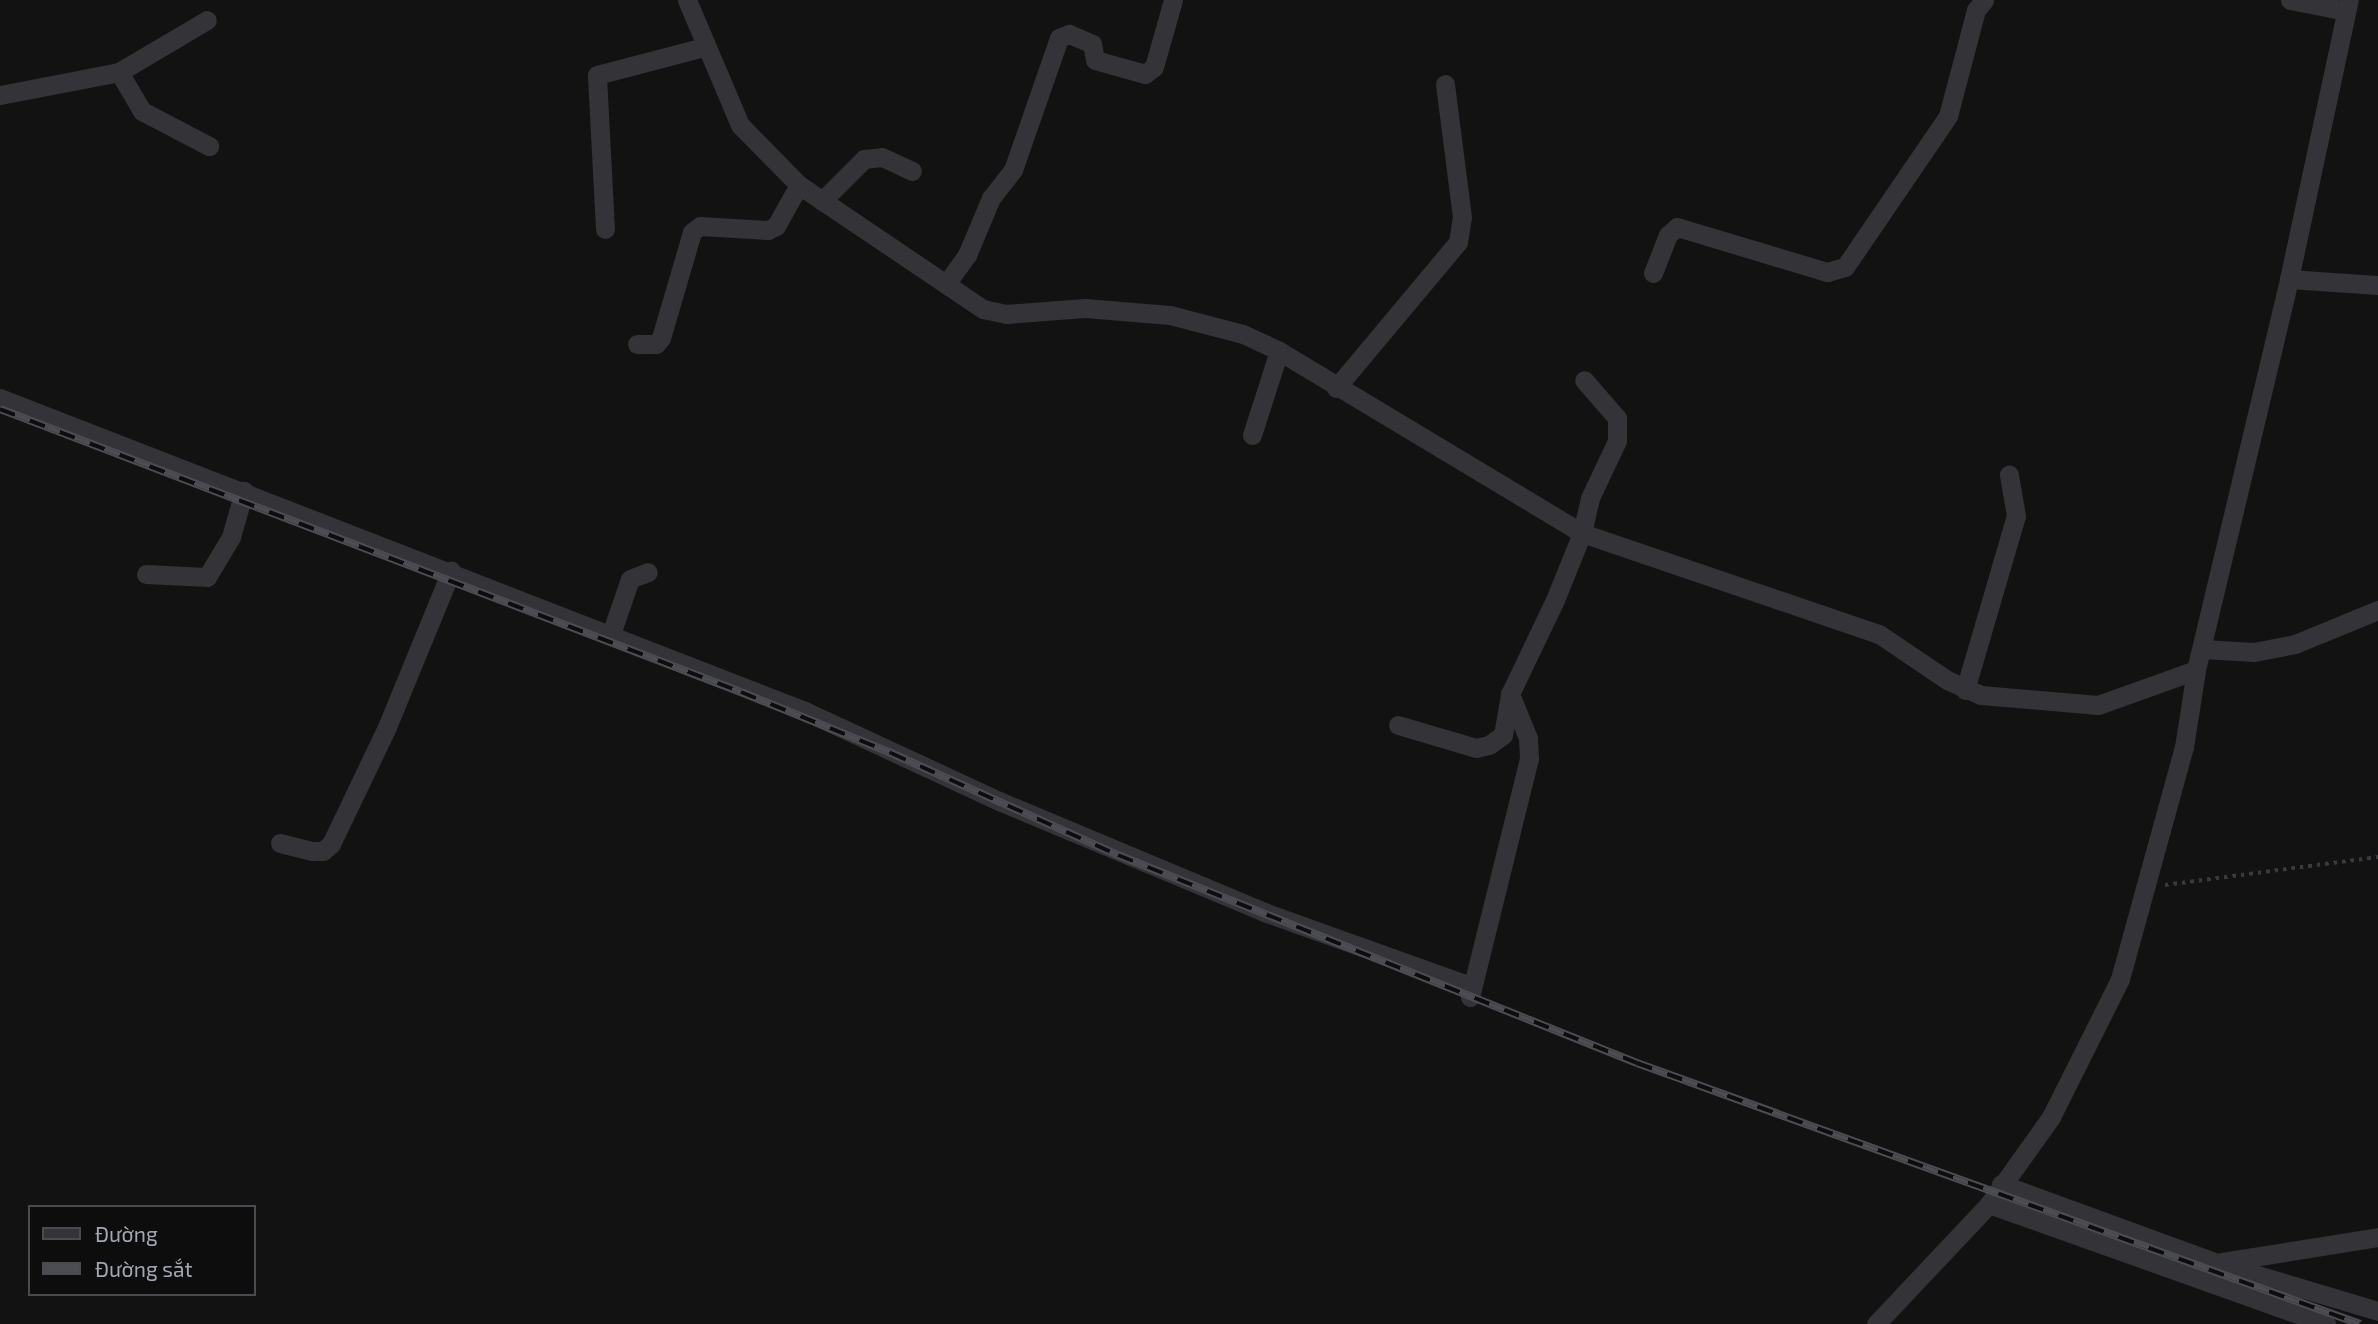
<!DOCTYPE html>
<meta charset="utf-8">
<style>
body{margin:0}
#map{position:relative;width:2378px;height:1324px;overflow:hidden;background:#121213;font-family:"Exo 2",sans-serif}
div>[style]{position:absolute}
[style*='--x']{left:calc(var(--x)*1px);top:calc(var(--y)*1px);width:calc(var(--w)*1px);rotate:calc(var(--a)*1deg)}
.path>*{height:3.5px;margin-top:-1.75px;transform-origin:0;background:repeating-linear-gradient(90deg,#393a3f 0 3.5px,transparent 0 8.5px)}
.minor>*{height:19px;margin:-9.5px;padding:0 9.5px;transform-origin:9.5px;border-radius:9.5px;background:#333338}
.rail>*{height:8px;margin-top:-4px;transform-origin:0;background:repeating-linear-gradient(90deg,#0d0d0e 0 16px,#4c4d53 0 32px);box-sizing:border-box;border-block:2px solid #4c4d53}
span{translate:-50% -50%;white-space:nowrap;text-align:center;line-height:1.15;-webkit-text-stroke:5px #0d0d0e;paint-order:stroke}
.legend{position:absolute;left:28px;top:1205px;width:228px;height:91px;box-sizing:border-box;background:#0d0d0e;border:2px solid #494b50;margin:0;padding:9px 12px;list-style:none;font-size:21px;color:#a3a7b4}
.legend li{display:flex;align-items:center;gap:14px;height:35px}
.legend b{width:35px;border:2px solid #494b50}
</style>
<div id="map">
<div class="path">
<div style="--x:2165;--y:885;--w:215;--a:-7.5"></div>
</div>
<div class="minor">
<div style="--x:687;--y:0;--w:136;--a:67"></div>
<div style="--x:740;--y:125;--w:84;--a:45.5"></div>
<div style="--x:799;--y:185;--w:222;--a:34"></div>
<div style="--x:983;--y:309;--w:24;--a:12"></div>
<div style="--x:1006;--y:314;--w:79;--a:-4.3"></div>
<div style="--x:1085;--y:308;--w:85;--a:4.7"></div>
<div style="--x:1170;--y:315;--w:75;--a:14.6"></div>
<div style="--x:1243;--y:334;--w:40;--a:25"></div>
<div style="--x:1279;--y:351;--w:353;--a:31"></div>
<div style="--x:1582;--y:533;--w:314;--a:18.8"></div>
<div style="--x:1879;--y:634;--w:82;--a:34.1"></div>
<div style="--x:1947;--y:680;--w:37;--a:24"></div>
<div style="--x:1981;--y:695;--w:117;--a:4.9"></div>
<div style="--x:2098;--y:705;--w:104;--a:-19.7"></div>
<div style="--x:2290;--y:0;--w:57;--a:11.1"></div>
<div style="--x:119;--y:72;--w:102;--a:-30.6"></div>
<div style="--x:0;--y:95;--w:121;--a:-10.9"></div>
<div style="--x:119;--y:72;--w:45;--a:59.5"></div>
<div style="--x:142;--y:111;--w:76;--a:27.6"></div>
<div style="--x:822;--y:201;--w:59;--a:-45"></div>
<div style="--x:864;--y:159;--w:18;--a:-6"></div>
<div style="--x:882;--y:157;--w:33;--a:25"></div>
<div style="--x:605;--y:229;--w:154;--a:-93"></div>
<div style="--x:597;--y:75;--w:111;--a:-14.7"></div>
<div style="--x:1653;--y:273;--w:41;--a:-68.5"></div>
<div style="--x:1668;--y:235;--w:12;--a:-42"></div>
<div style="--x:1677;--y:227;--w:157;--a:16.7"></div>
<div style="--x:1827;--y:272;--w:19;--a:-16"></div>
<div style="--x:1845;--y:267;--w:183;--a:-55.7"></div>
<div style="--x:1948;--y:116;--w:110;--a:-75.2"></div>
<div style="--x:1976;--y:10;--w:13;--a:-51"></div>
<div style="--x:2289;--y:279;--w:89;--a:3.9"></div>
<div style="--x:946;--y:284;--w:36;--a:-54"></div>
<div style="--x:967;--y:255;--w:62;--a:-67.2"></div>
<div style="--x:991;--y:198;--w:36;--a:-52"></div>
<div style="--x:1013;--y:170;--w:140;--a:-70.8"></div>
<div style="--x:1059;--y:38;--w:11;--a:-22"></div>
<div style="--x:1069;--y:34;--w:25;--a:23"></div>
<div style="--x:1092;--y:44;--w:16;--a:79"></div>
<div style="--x:1095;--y:60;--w:52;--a:15.6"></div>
<div style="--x:1145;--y:74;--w:11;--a:-38"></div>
<div style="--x:1154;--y:67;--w:70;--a:-74.2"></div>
<div style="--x:637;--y:344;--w:19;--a:0"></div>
<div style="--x:656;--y:344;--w:8;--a:-50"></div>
<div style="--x:661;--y:338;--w:110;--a:-73.7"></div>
<div style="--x:692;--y:232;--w:10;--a:-37"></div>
<div style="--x:700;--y:226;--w:68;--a:3.4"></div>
<div style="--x:768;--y:230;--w:9;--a:-27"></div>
<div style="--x:776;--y:226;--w:47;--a:-60.7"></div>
<div style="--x:1336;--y:388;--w:190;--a:-50.1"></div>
<div style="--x:1458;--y:242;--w:25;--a:-81"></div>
<div style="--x:1462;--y:217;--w:134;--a:-97.3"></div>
<div style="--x:0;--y:398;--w:864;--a:21.25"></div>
<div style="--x:805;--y:711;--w:214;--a:24.9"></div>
<div style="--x:999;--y:801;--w:287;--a:22.7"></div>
<div style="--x:1264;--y:912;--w:220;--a:19.7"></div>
<div style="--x:1252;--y:435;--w:88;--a:-72.2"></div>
<div style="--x:146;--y:574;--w:61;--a:2.8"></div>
<div style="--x:207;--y:577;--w:47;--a:-59"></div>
<div style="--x:231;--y:537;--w:48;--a:-74.2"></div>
<div style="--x:611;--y:634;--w:58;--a:-70.9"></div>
<div style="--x:630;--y:579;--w:19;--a:-21"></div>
<div style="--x:2202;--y:649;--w:52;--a:3.3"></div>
<div style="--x:2254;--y:652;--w:42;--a:-11"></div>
<div style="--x:2295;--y:644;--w:90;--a:-22.3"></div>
<div style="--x:1965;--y:690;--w:181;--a:-73.7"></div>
<div style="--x:2016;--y:516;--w:42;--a:-99.7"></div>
<div style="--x:1398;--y:725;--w:81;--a:16.4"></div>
<div style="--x:1476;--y:748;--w:13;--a:-13"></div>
<div style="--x:1489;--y:745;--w:17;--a:-36"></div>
<div style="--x:1503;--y:735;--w:41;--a:-80.1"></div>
<div style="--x:280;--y:843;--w:34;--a:14"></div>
<div style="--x:313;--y:851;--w:10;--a:0"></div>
<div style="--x:323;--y:851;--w:11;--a:-41"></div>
<div style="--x:331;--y:844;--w:130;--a:-64.4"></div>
<div style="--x:387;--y:727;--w:169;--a:-67.7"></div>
<div style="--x:1470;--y:997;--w:246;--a:-76.1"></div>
<div style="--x:1529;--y:758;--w:20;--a:-93"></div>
<div style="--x:1528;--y:738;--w:48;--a:-112.2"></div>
<div style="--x:1510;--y:694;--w:104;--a:-64.4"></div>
<div style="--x:1555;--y:600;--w:72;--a:-68.1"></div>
<div style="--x:1582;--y:533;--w:36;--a:-77"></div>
<div style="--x:1590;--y:498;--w:63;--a:-64.7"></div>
<div style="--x:1617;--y:441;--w:23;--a:-90"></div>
<div style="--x:1617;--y:418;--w:50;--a:-131"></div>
<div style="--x:2001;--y:1184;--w:230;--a:20.1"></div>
<div style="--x:2217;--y:1263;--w:168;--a:16.6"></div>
<div style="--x:1989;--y:1204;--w:358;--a:19.6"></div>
<div style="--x:2222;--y:1262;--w:158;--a:-9.1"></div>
<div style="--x:1876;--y:1324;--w:165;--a:-46.7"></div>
<div style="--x:1989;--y:1204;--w:107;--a:-54.5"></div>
<div style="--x:2051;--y:1117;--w:154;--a:-63.4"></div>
<div style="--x:2120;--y:979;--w:241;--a:-74.6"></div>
<div style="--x:2184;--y:747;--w:78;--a:-81.1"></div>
<div style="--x:2196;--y:670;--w:402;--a:-76.6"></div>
<div style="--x:2289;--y:279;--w:285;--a:-77.9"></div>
</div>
<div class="rail">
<div style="--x:0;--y:409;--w:793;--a:20.9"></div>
<div style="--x:741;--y:692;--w:162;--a:22.1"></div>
<div style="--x:891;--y:753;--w:249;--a:24.2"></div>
<div style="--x:1118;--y:855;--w:559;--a:21.84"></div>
<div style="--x:1637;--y:1063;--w:769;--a:19.85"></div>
</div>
<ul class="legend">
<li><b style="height:9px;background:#333338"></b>Đường</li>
<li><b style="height:9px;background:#4c4d53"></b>Đường sắt</li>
</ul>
</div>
